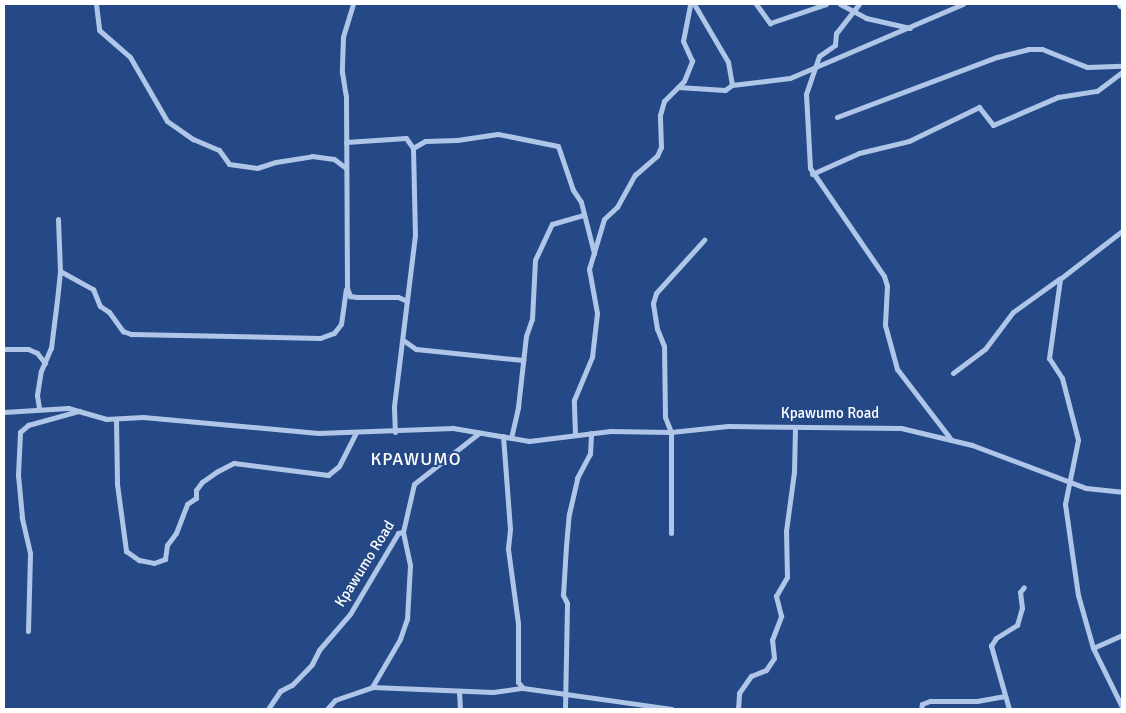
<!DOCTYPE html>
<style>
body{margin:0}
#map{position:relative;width:1126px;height:713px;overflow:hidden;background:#254986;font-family:Signika,sans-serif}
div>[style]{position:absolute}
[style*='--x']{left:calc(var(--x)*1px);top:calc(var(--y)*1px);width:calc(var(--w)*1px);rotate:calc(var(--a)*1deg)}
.street>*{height:5px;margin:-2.5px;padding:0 2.5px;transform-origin:2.5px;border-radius:2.5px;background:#b0c6e8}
.secondary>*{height:9px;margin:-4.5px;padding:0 4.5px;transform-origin:4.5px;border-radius:4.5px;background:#dae5f7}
span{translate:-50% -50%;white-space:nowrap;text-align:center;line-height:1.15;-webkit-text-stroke:4px #254986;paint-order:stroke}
.street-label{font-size:15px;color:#fff}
.quarter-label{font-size:18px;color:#fff;letter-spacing:1px}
.frame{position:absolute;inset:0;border:5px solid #fff;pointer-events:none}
</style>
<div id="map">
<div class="street">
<div style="--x:96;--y:4;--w:26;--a:83"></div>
<div style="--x:99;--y:30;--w:41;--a:41.1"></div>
<div style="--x:130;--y:57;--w:74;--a:60"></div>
<div style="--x:167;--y:121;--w:32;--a:35"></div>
<div style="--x:193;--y:139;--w:28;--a:23"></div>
<div style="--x:219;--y:150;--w:17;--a:54"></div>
<div style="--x:229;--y:164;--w:28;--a:8"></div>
<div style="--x:257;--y:168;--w:20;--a:-18"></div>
<div style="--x:276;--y:162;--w:36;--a:-9"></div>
<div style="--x:312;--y:156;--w:22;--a:8"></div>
<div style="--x:334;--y:159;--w:15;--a:37"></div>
<div style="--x:353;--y:4;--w:34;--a:107"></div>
<div style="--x:343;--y:37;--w:35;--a:92"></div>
<div style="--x:342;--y:72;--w:24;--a:81"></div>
<div style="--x:346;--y:96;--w:192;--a:89.7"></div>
<div style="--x:347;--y:288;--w:9;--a:69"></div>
<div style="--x:350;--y:296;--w:7;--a:8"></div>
<div style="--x:357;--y:297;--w:41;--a:0"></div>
<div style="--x:398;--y:297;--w:10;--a:24"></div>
<div style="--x:694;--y:4;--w:67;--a:59.6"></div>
<div style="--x:728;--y:62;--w:23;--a:80"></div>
<div style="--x:756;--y:4;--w:24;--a:54"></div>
<div style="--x:770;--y:23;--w:59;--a:-18.7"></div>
<div style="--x:840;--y:4;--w:30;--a:28"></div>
<div style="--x:866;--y:18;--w:45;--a:12.8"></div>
<div style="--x:859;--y:4;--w:37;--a:128"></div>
<div style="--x:836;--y:33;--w:12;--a:95"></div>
<div style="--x:835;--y:45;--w:19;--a:145"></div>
<div style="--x:819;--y:56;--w:40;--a:108.9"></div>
<div style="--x:806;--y:94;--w:74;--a:86.9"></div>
<div style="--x:810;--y:168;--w:131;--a:55.6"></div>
<div style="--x:884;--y:276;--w:10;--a:73"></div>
<div style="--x:887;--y:286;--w:39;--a:93"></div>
<div style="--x:885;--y:325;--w:46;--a:74.7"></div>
<div style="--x:897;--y:369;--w:87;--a:52.5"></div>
<div style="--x:678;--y:87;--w:47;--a:3.7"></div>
<div style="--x:725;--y:90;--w:9;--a:-36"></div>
<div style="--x:732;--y:85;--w:58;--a:-6.9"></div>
<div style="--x:790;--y:78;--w:188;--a:-23.2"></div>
<div style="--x:837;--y:117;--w:171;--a:-20.6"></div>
<div style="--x:997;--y:57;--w:32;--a:-14"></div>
<div style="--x:1028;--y:49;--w:14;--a:0"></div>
<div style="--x:1042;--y:49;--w:48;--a:21.8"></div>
<div style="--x:1087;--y:67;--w:35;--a:-2"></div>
<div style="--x:346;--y:142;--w:60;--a:-3.8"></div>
<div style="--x:406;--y:138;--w:12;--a:55"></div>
<div style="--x:413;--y:148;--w:87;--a:88.7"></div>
<div style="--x:415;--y:235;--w:173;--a:97"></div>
<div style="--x:394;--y:407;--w:25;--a:88"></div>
<div style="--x:413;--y:148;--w:14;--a:-30"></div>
<div style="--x:425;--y:141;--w:32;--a:-2"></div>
<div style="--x:457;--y:140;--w:41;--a:-8.3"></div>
<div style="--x:498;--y:134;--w:61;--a:11.3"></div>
<div style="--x:558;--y:146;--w:46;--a:71.2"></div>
<div style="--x:573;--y:190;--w:14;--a:56"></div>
<div style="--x:581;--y:202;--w:53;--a:75.7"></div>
<div style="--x:812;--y:174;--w:51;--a:-24.1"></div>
<div style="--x:859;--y:153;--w:51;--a:-13.5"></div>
<div style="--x:909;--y:141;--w:78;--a:-25.9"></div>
<div style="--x:979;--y:107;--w:23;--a:52"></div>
<div style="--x:993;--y:125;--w:71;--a:-23.3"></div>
<div style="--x:1058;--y:97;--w:39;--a:-9"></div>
<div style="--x:1097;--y:91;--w:31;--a:-37"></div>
<div style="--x:1122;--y:231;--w:78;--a:142.3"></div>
<div style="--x:1060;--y:279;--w:80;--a:97.9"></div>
<div style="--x:1049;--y:358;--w:24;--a:57"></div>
<div style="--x:1062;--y:378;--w:64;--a:75.5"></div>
<div style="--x:1078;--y:440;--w:65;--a:101.5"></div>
<div style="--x:1065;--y:504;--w:92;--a:81.9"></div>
<div style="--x:1078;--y:595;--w:55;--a:74.2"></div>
<div style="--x:1093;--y:648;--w:66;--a:63.8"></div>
<div style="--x:60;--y:271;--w:38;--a:29"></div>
<div style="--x:93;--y:289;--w:18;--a:68"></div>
<div style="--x:100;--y:306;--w:11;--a:34"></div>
<div style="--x:109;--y:312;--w:24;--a:54"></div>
<div style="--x:123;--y:331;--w:9;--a:21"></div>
<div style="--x:131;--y:334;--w:189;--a:1.2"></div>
<div style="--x:320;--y:338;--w:15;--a:-20"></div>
<div style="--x:334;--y:333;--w:11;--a:-52"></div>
<div style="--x:341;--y:324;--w:35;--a:-82"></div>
<div style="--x:403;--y:340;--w:16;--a:35"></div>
<div style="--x:416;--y:349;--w:108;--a:5.9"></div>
<div style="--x:4;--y:349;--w:24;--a:0"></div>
<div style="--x:28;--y:349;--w:10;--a:24"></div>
<div style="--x:37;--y:353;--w:13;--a:51"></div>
<div style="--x:953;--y:373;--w:40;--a:-37"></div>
<div style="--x:985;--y:349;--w:46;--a:-52.9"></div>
<div style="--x:1013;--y:312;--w:57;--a:-35.7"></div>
<div style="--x:39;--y:408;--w:13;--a:-99"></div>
<div style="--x:37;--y:395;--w:24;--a:-81"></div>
<div style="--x:41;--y:371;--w:25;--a:-67"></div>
<div style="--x:51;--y:348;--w:48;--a:-82.9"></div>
<div style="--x:57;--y:300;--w:29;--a:-84"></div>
<div style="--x:60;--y:271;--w:52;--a:-92.2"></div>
<div style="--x:4;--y:412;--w:64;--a:-3.6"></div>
<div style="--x:68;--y:408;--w:40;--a:16"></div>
<div style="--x:106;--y:419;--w:37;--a:-3"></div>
<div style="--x:143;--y:417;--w:176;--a:5.2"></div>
<div style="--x:318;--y:433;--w:135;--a:-2.1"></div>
<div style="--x:453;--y:428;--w:77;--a:9.7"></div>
<div style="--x:529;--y:441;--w:82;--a:-7"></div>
<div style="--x:610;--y:431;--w:61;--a:0.9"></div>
<div style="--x:671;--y:432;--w:57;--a:-6"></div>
<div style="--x:728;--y:426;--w:173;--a:0.7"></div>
<div style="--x:901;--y:428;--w:73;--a:13.5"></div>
<div style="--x:972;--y:445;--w:122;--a:20.7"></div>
<div style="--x:1086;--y:488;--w:36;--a:6"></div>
<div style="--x:116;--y:419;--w:65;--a:89.1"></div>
<div style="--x:117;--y:484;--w:68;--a:82.3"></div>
<div style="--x:126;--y:551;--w:16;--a:35"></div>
<div style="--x:139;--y:560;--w:15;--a:11"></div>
<div style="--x:154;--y:563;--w:12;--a:-20"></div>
<div style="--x:165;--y:559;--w:14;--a:-82"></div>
<div style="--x:167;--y:545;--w:15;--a:-53"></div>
<div style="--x:176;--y:533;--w:31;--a:-69"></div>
<div style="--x:187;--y:504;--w:11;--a:-34"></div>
<div style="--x:196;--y:498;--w:8;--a:-90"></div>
<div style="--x:196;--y:490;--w:10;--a:-53"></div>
<div style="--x:202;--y:482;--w:19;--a:-35"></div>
<div style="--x:218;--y:471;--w:18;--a:-27"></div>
<div style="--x:234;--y:463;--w:95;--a:7.3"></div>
<div style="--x:328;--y:475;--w:14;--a:-39"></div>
<div style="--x:339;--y:466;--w:36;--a:-63"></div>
<div style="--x:575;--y:434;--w:34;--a:-92"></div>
<div style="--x:574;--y:400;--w:47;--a:-67.3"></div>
<div style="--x:592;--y:357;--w:44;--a:-83.5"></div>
<div style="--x:597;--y:313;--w:45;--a:-100.3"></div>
<div style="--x:589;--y:269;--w:52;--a:-73.3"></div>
<div style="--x:604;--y:219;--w:18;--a:-43"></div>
<div style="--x:617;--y:207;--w:37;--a:-61"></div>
<div style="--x:635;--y:175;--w:29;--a:-41"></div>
<div style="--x:657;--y:156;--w:10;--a:-66"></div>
<div style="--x:661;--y:147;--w:32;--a:-92"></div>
<div style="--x:660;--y:115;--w:15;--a:-74"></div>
<div style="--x:664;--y:101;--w:28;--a:-45"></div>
<div style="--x:684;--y:81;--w:22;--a:-68"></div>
<div style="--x:692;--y:61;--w:22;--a:-114"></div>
<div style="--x:683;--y:41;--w:38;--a:-79"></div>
<div style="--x:503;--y:436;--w:93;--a:85.7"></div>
<div style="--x:510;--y:529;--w:20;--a:96"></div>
<div style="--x:508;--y:549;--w:75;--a:82.3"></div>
<div style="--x:518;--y:623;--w:59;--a:90"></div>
<div style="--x:518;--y:682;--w:8;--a:50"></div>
<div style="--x:511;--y:438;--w:32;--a:-77"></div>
<div style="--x:518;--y:407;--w:71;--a:-83.6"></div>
<div style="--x:526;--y:336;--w:18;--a:-71"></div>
<div style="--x:532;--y:319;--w:59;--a:-87.1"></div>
<div style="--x:535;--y:260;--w:40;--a:-65"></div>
<div style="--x:552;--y:224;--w:33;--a:-16"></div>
<div style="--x:671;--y:533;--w:101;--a:-90"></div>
<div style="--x:671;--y:432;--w:16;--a:-112"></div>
<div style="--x:665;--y:417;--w:71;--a:-90.8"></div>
<div style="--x:664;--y:346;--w:18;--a:-112"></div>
<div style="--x:657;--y:329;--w:26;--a:-99"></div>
<div style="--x:653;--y:303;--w:10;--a:-73"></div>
<div style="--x:656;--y:293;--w:72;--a:-47.8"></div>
<div style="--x:28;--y:631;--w:78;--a:-88.5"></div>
<div style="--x:30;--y:553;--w:37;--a:-103"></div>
<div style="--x:22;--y:517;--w:42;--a:-95.4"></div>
<div style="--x:18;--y:475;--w:43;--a:-87.3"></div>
<div style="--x:20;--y:432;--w:11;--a:-41"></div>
<div style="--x:28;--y:425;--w:53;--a:-15.4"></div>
<div style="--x:1093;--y:648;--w:32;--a:-24"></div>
<div style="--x:372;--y:687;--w:121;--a:2.4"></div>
<div style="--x:493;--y:692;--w:30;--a:-8"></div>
<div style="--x:523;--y:688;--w:150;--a:8"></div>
<div style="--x:459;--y:691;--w:18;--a:87"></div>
<div style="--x:268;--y:709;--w:22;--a:-56"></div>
<div style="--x:280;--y:691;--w:13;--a:-27"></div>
<div style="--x:292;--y:685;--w:29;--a:-46"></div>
<div style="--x:312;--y:664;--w:16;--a:-63"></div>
<div style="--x:319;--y:650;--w:48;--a:-49.3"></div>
<div style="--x:350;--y:614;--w:94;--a:-59.3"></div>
<div style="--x:398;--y:533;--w:5;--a:-11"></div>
<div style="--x:403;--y:532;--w:49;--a:-77.1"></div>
<div style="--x:414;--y:484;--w:83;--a:-38.1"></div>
<div style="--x:327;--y:709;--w:12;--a:-48"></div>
<div style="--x:335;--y:700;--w:39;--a:-19"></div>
<div style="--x:372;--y:687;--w:56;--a:-59.7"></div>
<div style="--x:400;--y:639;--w:21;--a:-71"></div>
<div style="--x:407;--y:619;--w:54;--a:-86.8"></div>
<div style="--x:410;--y:565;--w:34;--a:-102"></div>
<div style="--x:565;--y:709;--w:106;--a:-88.9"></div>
<div style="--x:567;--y:603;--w:9;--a:-117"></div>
<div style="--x:563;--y:595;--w:49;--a:-86.5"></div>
<div style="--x:566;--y:546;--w:32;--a:-85"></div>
<div style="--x:569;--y:514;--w:37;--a:-77"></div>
<div style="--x:577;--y:478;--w:27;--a:-62"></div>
<div style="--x:590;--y:454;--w:21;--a:-87"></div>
<div style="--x:738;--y:709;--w:16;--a:-86"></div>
<div style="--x:739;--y:693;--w:21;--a:-55"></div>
<div style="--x:751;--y:676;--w:16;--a:-22"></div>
<div style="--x:766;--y:670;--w:14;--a:-56"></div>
<div style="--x:774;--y:658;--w:18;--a:-96"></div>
<div style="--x:772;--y:640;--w:26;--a:-69"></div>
<div style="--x:781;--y:616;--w:21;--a:-104"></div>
<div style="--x:776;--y:596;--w:22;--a:-60"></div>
<div style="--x:787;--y:577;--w:46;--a:-91.2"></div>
<div style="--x:786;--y:531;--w:60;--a:-82.3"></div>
<div style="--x:794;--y:472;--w:45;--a:-88.7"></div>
<div style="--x:921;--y:709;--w:5;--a:-79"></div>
<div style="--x:922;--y:704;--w:9;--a:-21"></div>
<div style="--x:930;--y:701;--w:47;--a:0"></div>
<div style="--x:977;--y:701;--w:27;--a:-10"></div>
<div style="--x:1009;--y:709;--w:66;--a:-105.9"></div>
<div style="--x:991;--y:646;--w:9;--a:-58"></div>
<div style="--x:996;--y:638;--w:25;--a:-32"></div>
<div style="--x:1017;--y:625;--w:18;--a:-74"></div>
<div style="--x:1022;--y:608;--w:16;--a:-97"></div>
<div style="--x:1020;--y:592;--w:6;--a:-51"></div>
</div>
<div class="secondary">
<div style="--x:1121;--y:4;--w:1;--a:45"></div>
</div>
<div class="street-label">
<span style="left:830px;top:414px">Kpawumo Road</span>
<span style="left:365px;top:564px;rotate:-58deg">Kpawumo Road</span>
</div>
<div class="quarter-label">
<span style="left:416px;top:459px">KPAWUMO</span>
</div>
<div class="frame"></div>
</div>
